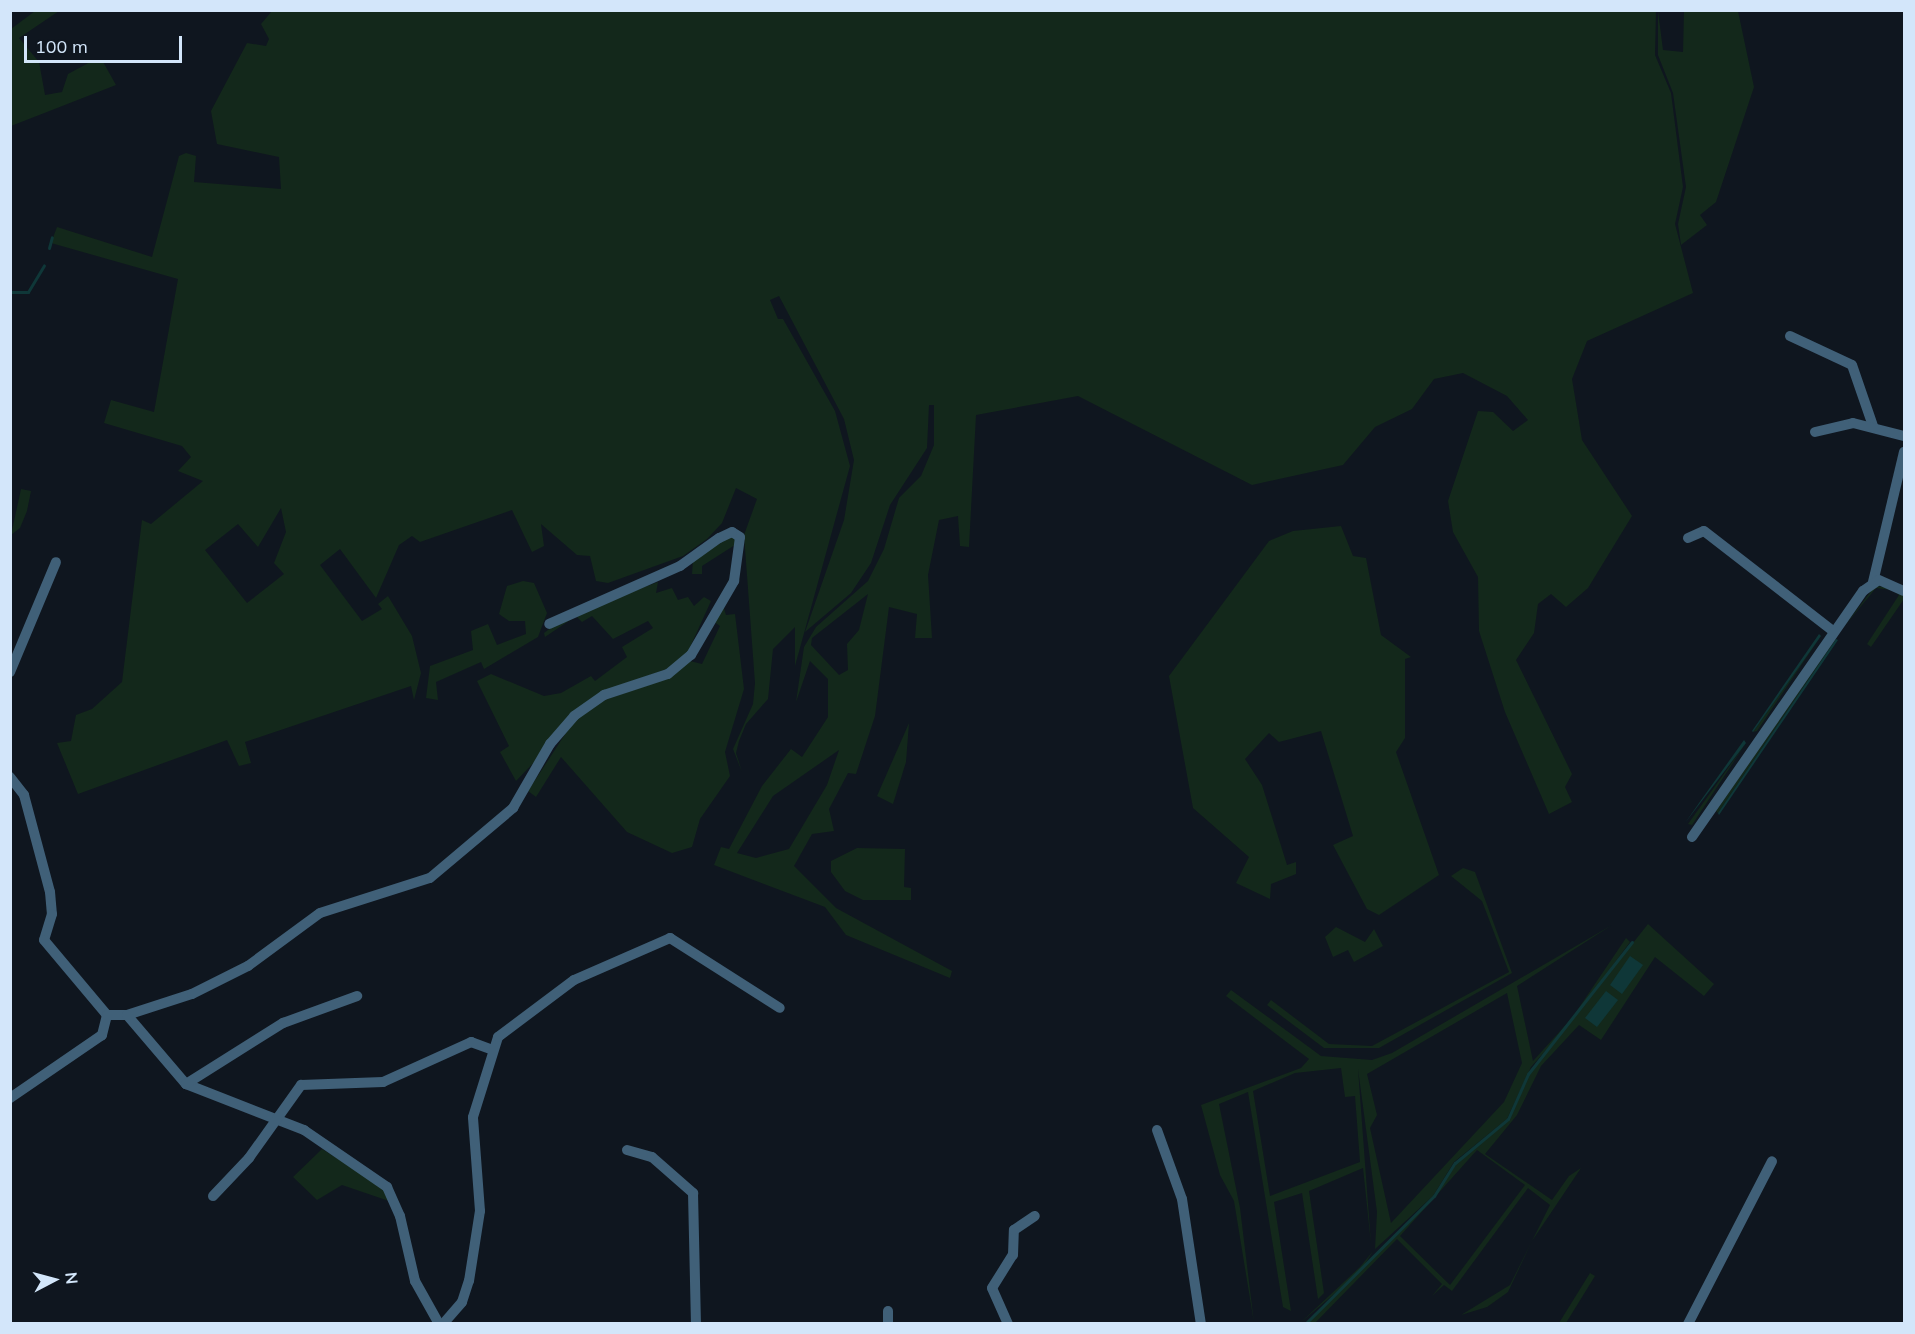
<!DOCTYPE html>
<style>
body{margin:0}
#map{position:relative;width:1915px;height:1334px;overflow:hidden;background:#0f161f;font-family:Mulish,sans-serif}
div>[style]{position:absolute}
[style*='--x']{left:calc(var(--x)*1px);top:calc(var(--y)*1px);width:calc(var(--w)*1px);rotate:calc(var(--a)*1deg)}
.green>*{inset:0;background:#13281b}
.water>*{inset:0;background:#0f3738}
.stream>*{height:3px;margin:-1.5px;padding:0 1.5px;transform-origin:1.5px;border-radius:1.5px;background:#0f3738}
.street>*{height:10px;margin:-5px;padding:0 5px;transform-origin:5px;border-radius:5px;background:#406078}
span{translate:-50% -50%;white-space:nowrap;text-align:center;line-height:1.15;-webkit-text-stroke:4.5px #0f161f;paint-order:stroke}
.frame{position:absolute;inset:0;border:12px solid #d3e6fa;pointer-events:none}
.north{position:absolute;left:24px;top:1250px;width:60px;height:60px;-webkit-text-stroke:4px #0f161f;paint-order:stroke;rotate:84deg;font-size:16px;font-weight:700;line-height:24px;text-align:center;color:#d3e6fa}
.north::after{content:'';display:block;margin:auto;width:21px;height:27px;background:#d3e6fa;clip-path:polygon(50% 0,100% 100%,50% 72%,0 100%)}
.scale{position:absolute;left:24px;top:36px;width:158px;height:27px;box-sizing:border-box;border:3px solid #d3e6fa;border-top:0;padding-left:8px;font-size:18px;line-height:21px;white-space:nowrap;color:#d3e6fa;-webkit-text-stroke:4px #0f161f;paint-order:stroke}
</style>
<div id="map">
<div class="green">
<div style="clip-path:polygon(evenodd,1656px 10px,1655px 55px,1671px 93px,1683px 187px,1675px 224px,1693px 293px,1587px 341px,1572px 379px,1582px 440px,1632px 516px,1588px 588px,1566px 607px,1551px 594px,1538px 604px,1534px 633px,1516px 660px,1572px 774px,1565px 787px,1572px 802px,1549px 814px,1505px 712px,1479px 631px,1478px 577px,1453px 532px,1448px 501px,1478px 411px,1493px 412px,1513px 431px,1528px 420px,1507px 396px,1463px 373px,1434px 379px,1412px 409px,1375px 427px,1343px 465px,1252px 485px,1078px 396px,976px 415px,969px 547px,960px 546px,958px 516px,939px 520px,928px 575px,932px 638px,915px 638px,917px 614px,889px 607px,875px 716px,856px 774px,848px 773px,829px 809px,834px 831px,812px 834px,794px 866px,836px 908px,952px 971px,950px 978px,846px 935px,825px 907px,714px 865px,721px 847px,729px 849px,762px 786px,791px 749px,802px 757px,828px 717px,828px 679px,810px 661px,796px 702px,804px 647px,816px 627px,868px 581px,884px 549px,899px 498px,921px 476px,934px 445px,934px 405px,929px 405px,927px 448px,890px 505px,871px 563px,851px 593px,805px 632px,844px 520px,854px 460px,844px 419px,779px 296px,770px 300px,778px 319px,783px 319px,835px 411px,850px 466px,795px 666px,795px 627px,773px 649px,768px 699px,746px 724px,739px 741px,736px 753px,742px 772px,733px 749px,753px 704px,755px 683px,744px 535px,757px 499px,736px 488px,722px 523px,707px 539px,683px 556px,608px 583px,596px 581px,590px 556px,577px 555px,541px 524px,544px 546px,532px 552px,512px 510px,420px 542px,412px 536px,399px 545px,376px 598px,340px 549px,320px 565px,362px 621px,382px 609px,378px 604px,388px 596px,412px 636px,421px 673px,414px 700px,411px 686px,245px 742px,251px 763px,239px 766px,227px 740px,78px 794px,57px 743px,71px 741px,76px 715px,92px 709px,122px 682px,142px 520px,151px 524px,203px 481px,178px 471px,191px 457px,182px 446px,104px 423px,111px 400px,154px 412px,178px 279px,51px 243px,57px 227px,152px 257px,179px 156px,186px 153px,196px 156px,194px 182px,281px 189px,279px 157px,217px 144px,211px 111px,247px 43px,266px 46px,269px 39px,261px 24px,272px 11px,1656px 10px,281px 508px,286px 532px,274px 563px,284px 574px,247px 603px,205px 550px,238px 524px,258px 547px,281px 508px,1656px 10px,868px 594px,859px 630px,847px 644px,848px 670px,839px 675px,811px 645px,812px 638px,868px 594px,1656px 10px,839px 750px,827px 785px,789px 849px,756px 858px,737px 853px,773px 796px,839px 750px)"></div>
<div style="clip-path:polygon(35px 11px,59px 11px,19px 38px,39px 62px,45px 95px,62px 92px,68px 74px,94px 60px,102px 60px,116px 85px,11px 126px,11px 29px)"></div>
<div style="clip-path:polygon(1658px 11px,1663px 50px,1683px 52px,1684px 11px,1738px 11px,1754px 87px,1716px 202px,1700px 215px,1707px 225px,1681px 245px,1678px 224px,1686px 187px,1673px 93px,1658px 55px)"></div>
<div style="clip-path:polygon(21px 489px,31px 491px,27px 511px,20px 528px,11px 535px)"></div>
<div style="clip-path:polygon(1341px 526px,1353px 556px,1366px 558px,1381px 635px,1411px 657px,1405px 659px,1405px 738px,1396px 752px,1439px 875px,1379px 915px,1367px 909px,1333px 845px,1353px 836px,1321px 731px,1279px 742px,1269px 733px,1245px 759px,1262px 785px,1287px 865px,1296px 862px,1296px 874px,1271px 884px,1270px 899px,1236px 883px,1249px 857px,1193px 808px,1169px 676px,1269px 541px,1293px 531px)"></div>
<div style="clip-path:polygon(735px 534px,738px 543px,702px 566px,702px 574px,692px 574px,693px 560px)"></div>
<div style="clip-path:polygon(523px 581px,534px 583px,547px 613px,538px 637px,484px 669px,481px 662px,436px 682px,438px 700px,426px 698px,430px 666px,473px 650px,471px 631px,488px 624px,497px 645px,526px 634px,525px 621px,509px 621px,499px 614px,507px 586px)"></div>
<div style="clip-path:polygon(658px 582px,656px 593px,672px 588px,678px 600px,688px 597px,694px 606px,704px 597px,711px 601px,686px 656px,673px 667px,603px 691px,516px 781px,500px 752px,509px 746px,477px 681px,491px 674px,544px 696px,561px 693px,591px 676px,595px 681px,627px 657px,622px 647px,653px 628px,648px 621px,613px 639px,592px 616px,582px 622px,576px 616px,545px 637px,544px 633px,568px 615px)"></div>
<div style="clip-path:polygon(1875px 586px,1892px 588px,1904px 593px,1904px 599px,1871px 647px,1867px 644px,1899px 595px,1892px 590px,1876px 588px,1843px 628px)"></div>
<div style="clip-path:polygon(723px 605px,726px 615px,735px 614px,744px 689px,725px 752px,730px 776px,700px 819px,692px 847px,672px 853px,627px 832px,561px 757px,536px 797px,528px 791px,575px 719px,599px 702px,670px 677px,690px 661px,702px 664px,720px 626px,713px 621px)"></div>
<div style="clip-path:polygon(1821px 636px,1757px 731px,1753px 732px)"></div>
<div style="clip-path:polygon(1834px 639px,1836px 639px,1718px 813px,1716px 811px)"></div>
<div style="clip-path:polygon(909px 723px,906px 762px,893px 804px,877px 796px)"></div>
<div style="clip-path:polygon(1746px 743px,1692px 825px,1688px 824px)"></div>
<div style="clip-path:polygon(857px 848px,905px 849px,904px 887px,911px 888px,911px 900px,863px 900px,845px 891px,831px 872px,831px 861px)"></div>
<div style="clip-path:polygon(1463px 868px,1475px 872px,1512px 973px,1379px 1048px,1324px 1048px,1267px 1005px,1271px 1000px,1329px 1044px,1372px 1046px,1509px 972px,1482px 901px,1451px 876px)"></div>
<div style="clip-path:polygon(evenodd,1648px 924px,1714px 984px,1704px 996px,1655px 957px,1601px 1040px,1579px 1025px,1541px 1066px,1517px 1115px,1485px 1154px,1552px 1200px,1569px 1176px,1581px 1168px,1532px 1241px,1508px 1292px,1487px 1307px,1461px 1315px,1510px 1285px,1550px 1205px,1528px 1188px,1452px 1291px,1444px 1285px,1432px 1296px,1442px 1284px,1397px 1239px,1315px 1323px,1306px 1324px,1435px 1196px,1456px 1164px,1509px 1119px,1529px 1074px,1648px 924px,1477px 1150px,1525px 1185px,1450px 1285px,1400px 1236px,1477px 1150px)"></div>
<div style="clip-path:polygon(evenodd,1612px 925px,1517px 986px,1533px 1061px,1572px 1018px,1626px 938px,1630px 942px,1572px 1021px,1531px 1067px,1507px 1119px,1454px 1162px,1433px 1196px,1375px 1249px,1377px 1212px,1358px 1069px,1371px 1244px,1363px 1168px,1309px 1191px,1324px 1293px,1318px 1299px,1302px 1193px,1274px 1202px,1291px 1311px,1283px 1307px,1248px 1092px,1219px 1104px,1240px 1208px,1254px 1323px,1234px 1201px,1220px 1175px,1201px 1105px,1301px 1068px,1309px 1059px,1226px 996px,1231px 990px,1321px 1056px,1372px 1060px,1392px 1053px,1612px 925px,1507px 993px,1522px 1063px,1504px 1102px,1391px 1223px,1370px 1128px,1377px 1115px,1367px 1074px,1507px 993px,1612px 925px,1341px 1068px,1345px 1097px,1355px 1096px,1360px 1162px,1270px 1196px,1253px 1091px,1295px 1073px,1341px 1068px)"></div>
<div style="clip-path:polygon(1336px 927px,1365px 942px,1374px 929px,1383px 946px,1354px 962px,1348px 950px,1333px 957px,1325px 937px)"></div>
<div style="clip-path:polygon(322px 1149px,381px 1186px,389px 1201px,342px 1185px,317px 1200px,293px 1177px)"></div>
<div style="clip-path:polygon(1373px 1251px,1360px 1272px,1300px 1323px,1360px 1267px)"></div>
<div style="clip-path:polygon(1590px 1273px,1595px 1276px,1566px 1323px,1559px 1323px)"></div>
</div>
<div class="water">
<div style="clip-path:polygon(1819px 634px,1821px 636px,1753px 732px,1752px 731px)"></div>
<div style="clip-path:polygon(1836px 639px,1838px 640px,1719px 815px,1718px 813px)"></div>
<div style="clip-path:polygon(1744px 740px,1746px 743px,1685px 823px,1699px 803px)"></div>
<div style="clip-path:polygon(1630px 956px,1643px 965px,1622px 994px,1610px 985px)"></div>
<div style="clip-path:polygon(1606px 991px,1618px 1000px,1597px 1027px,1585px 1018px)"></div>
</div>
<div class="stream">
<div style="--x:49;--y:248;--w:11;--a:-75"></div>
<div style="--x:10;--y:292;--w:18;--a:0"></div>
<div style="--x:28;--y:292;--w:31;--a:-59"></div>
<div style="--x:1305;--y:1324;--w:182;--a:-44.8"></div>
<div style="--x:1434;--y:1196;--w:39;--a:-58"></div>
<div style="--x:1455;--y:1163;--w:69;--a:-39.7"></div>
<div style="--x:1508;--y:1119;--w:49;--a:-66"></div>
<div style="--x:1528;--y:1074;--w:168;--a:-51.8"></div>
</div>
<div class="street">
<div style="--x:1790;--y:336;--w:68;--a:25.1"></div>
<div style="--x:1852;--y:365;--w:65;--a:71"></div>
<div style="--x:1815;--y:432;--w:39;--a:-13"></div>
<div style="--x:1853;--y:423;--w:53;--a:14.3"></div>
<div style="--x:1688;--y:538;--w:17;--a:-24"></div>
<div style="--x:1704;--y:531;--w:163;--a:37.8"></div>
<div style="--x:1873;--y:582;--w:134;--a:-76.6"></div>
<div style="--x:10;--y:672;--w:119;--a:-67.3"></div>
<div style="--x:10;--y:777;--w:23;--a:52"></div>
<div style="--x:24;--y:795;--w:100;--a:75"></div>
<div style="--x:50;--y:892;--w:22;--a:85"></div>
<div style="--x:52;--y:914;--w:27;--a:107"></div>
<div style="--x:44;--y:940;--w:98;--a:50"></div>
<div style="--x:107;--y:1015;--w:21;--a:104"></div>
<div style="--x:102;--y:1035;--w:112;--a:145.6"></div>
<div style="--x:1692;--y:837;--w:300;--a:-55.2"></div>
<div style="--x:1863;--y:591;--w:19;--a:-35"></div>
<div style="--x:1879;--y:580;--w:27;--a:24"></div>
<div style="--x:107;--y:1015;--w:20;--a:0"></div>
<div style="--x:127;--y:1015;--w:68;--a:-17.9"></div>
<div style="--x:192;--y:994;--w:63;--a:-26.6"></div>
<div style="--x:248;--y:966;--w:89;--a:-36.4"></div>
<div style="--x:320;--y:913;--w:115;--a:-17.7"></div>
<div style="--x:430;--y:878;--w:109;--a:-40.1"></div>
<div style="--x:513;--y:808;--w:74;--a:-60"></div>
<div style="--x:550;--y:744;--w:37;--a:-49"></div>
<div style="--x:574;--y:716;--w:37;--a:-35"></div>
<div style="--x:604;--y:695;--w:67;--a:-18.2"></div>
<div style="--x:668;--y:674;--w:30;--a:-40"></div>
<div style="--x:691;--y:655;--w:86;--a:-59.8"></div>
<div style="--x:734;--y:581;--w:44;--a:-82.2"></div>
<div style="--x:740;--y:537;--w:9;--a:-148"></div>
<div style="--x:732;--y:532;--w:14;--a:155"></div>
<div style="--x:719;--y:538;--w:48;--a:144.3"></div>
<div style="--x:680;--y:566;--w:143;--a:156.1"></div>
<div style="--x:127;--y:1015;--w:91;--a:49.5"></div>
<div style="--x:186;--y:1084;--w:127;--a:21.3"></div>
<div style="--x:304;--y:1130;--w:101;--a:34.5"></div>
<div style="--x:387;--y:1187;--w:32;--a:66"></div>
<div style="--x:400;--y:1216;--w:67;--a:77"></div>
<div style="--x:415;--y:1281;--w:49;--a:60.8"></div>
<div style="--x:186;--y:1084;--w:115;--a:-32.2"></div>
<div style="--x:283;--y:1023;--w:79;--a:-20"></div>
<div style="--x:1157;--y:1130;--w:73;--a:70.1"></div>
<div style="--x:1182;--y:1199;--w:126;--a:81.4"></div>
<div style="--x:627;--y:1150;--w:26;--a:16"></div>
<div style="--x:652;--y:1157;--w:55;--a:41.3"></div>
<div style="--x:693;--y:1193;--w:131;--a:88.7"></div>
<div style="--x:213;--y:1196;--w:52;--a:-46.5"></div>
<div style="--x:249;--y:1158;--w:90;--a:-54.5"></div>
<div style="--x:301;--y:1085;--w:82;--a:-2.1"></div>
<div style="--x:383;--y:1082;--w:97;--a:-24.4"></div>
<div style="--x:471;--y:1042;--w:20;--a:20"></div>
<div style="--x:888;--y:1311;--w:13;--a:90"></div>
<div style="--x:443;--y:1324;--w:29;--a:-49"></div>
<div style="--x:462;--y:1302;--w:22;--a:-72"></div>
<div style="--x:469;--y:1281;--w:71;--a:-81.1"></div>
<div style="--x:480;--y:1211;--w:94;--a:-94.3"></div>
<div style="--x:473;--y:1117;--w:84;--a:-72.6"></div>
<div style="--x:498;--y:1037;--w:95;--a:-36.9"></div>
<div style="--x:574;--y:980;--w:105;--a:-23.6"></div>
<div style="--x:670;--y:938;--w:130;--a:32.5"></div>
<div style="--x:1008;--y:1324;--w:39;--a:-114"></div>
<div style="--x:992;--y:1288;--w:39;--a:-58"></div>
<div style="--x:1013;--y:1255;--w:25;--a:-88"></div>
<div style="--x:1014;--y:1230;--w:25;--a:-34"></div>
<div style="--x:1688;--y:1324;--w:183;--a:-62.7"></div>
</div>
<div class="frame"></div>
<div class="north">N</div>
<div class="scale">100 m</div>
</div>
